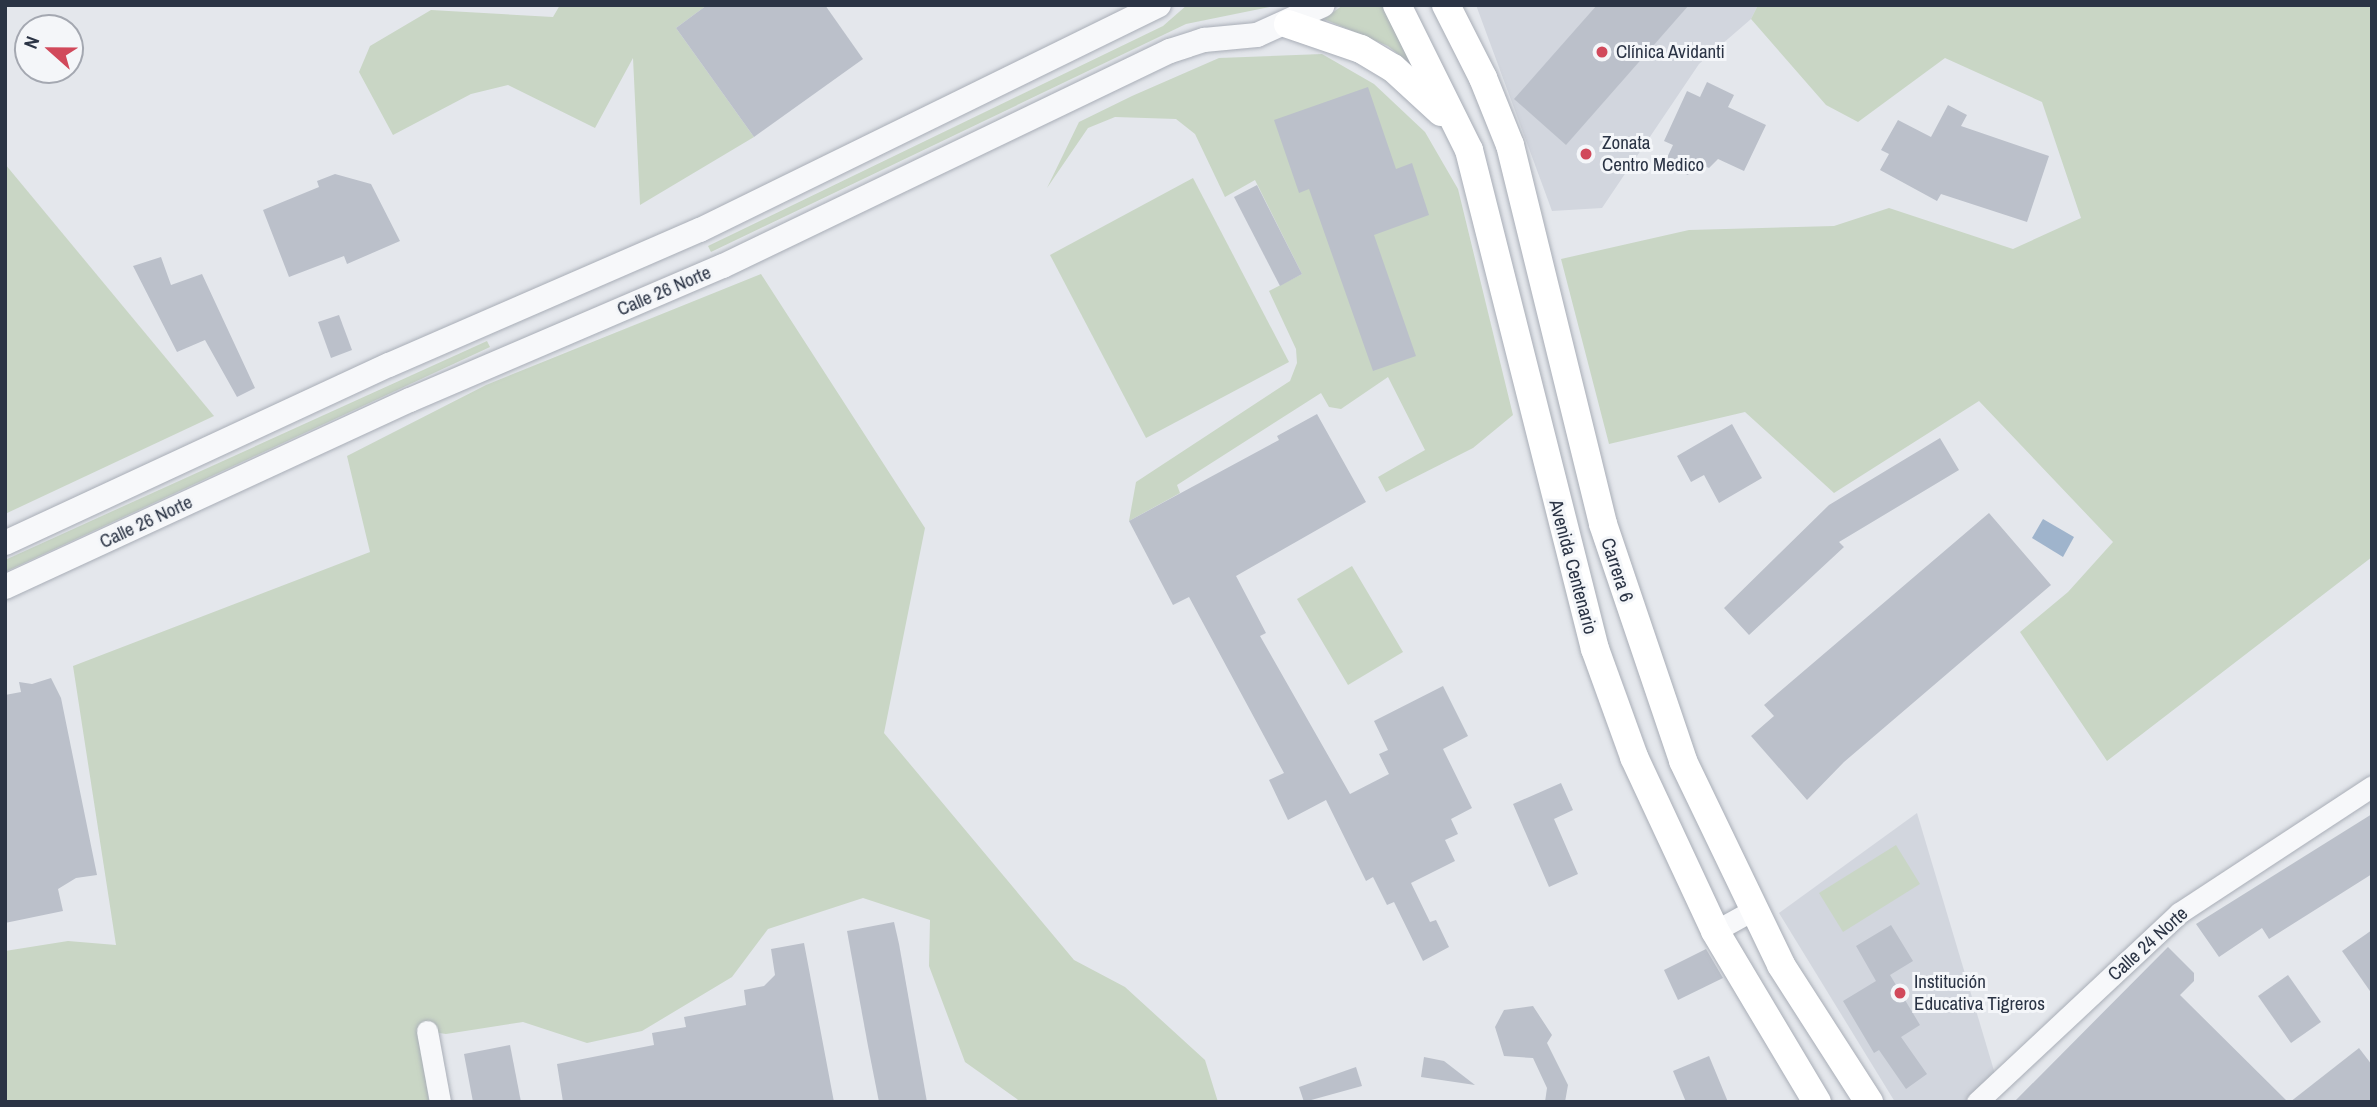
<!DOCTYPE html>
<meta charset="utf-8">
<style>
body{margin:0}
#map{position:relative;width:2377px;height:1107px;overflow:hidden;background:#e4e7ec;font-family:"Archivo Narrow",sans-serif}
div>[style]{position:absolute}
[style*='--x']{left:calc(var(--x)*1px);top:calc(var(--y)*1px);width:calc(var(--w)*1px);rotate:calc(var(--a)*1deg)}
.built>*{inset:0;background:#d2d6de}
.green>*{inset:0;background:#c9d6c5}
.water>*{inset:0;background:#9fb4cc}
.building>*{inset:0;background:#bbc0ca}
.roads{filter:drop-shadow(0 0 2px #a9aeb7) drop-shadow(0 0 2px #a9aeb7)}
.minor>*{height:21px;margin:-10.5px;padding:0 10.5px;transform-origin:10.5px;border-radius:10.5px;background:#f7f8fa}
.tertiary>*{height:24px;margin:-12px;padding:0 12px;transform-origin:12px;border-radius:12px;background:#f7f8fa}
.secondary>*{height:28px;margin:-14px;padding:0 14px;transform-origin:14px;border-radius:14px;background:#fff}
.dots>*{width:19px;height:19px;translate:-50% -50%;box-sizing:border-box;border:4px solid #f4f6f9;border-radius:50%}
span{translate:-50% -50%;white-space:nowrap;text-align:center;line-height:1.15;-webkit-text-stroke:6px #f4f6f9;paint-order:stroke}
.poi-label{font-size:19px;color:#2b3445}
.left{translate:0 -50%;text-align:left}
.street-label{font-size:19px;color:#2b3445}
.frame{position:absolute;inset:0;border:7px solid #2b3445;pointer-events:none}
.north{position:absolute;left:14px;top:14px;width:70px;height:70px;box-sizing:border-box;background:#f4f6f9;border:2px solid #a4a8b1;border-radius:50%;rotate:291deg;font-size:19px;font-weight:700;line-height:28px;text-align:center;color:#2b3445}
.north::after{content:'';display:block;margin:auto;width:24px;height:32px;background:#d1495b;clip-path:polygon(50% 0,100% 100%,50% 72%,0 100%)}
</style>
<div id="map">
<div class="built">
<div style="clip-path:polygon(1476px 5px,1758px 5px,1751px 19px,1699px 64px,1602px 208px,1552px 211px)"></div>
<div style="clip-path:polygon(1917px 813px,1995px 1074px,1963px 1102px,1895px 1102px,1779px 913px)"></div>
</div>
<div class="green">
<div style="clip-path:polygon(560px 5px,707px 5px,676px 28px,754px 137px,640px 205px,633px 58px,595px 128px,508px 85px,471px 94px,393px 135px,359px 72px,370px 46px,431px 10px,553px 17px)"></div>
<div style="clip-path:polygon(1187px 5px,1280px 5px,1186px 24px,711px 252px,708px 246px,1163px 26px)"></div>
<div style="clip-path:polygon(1343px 5px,1383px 5px,1421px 72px,1388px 46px,1324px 19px)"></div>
<div style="clip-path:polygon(1758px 5px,2372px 5px,2372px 557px,2107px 761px,2020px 632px,2068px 592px,2113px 542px,1979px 401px,1834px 493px,1745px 412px,1609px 444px,1561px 259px,1689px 230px,1834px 226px,1889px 208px,2013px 249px,2081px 218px,2042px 102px,1945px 58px,1858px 122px,1826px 105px,1751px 19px)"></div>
<div style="clip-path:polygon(1322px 54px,1374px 84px,1425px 132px,1458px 189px,1513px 415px,1473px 448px,1386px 492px,1378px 477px,1425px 450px,1388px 377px,1341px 409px,1329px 407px,1321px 393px,1177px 485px,1180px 493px,1129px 521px,1136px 482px,1290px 381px,1297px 363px,1296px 349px,1269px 291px,1302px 274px,1255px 180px,1225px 197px,1195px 134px,1176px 119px,1115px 117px,1088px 128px,1047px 188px,1079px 122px,1132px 96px,1219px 58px)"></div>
<div style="clip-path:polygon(5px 164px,214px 416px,5px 514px)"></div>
<div style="clip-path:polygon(1193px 178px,1289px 362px,1146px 438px,1050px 255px)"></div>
<div style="clip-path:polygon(761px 274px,925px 528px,884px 733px,1074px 960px,1125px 987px,1205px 1060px,1218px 1102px,1021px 1102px,965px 1062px,929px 966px,930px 920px,863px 898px,768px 929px,732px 977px,642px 1031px,587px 1043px,523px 1022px,446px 1034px,419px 1030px,429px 1102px,5px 1102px,5px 951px,68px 941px,116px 945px,73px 666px,370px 552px,347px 456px,486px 385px)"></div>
<div style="clip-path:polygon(487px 341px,490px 347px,5px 572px,5px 560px)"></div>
<div style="clip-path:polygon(1352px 566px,1403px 652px,1348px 685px,1297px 599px)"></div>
<div style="clip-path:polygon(1896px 845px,1920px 884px,1843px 932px,1819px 893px)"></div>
</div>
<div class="water">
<div style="clip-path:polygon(2043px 519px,2074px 537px,2063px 557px,2032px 538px)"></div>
</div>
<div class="building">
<div style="clip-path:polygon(707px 5px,825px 5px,863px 59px,754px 137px,676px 28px)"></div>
<div style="clip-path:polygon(1597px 5px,1689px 5px,1566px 145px,1514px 99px)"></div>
<div style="clip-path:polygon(1707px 82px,1734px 95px,1728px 107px,1766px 125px,1744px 171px,1718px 159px,1709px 168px,1695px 162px,1688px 175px,1664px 164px,1673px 145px,1664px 141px,1687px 91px,1700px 97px)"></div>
<div style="clip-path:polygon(1368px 87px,1396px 169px,1412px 163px,1429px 215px,1374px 235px,1416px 356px,1373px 371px,1309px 189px,1299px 193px,1274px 120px)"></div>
<div style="clip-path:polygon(1948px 105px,1967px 115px,1961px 126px,2049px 156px,2027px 222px,1941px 194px,1937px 201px,1880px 170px,1889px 154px,1881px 150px,1898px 120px,1931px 137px)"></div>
<div style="clip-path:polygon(335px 174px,371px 184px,400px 241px,347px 264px,344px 256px,289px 277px,263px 210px,319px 187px,317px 181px)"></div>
<div style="clip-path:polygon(1257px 185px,1302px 274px,1280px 286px,1234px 197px)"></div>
<div style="clip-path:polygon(161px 257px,171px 285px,202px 274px,255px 388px,237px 397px,205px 340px,177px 352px,133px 266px)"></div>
<div style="clip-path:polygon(339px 315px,352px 350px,331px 358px,318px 322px)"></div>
<div style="clip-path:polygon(1317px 414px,1366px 502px,1236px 576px,1266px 633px,1260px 636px,1350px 794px,1389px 774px,1379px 754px,1388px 750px,1374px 721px,1443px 686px,1468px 736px,1443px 749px,1472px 808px,1451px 819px,1458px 834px,1445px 840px,1455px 861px,1411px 883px,1430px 922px,1436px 920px,1449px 947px,1423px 961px,1394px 902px,1387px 905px,1373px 877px,1366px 881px,1326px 800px,1288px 820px,1269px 780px,1284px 773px,1189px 597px,1173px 605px,1129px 521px,1279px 440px,1277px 436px)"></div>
<div style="clip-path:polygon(1732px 424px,1762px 478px,1719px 503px,1704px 475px,1691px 482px,1677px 456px)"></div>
<div style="clip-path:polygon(1940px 438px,1959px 470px,1839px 542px,1844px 547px,1749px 635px,1724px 608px,1829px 505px)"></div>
<div style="clip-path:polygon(1989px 513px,2051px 585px,1844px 762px,1807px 800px,1751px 736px,1774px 716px,1764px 705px)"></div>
<div style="clip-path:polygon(51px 678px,61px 698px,97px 875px,76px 878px,58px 889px,63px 911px,5px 923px,5px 695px,21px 692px,19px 682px,32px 684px)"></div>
<div style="clip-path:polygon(1561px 783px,1573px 810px,1554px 819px,1578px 874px,1549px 887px,1513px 804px)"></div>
<div style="clip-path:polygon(2372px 814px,2372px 874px,2269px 939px,2262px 928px,2219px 957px,2196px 924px)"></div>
<div style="clip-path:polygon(894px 922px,899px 944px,927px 1102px,879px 1102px,868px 1046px,847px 931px)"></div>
<div style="clip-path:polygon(1891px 925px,1913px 961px,1890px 975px,1920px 1025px,1901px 1037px,1927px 1074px,1906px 1089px,1879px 1050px,1874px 1053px,1843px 1001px,1876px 981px,1856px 946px)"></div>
<div style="clip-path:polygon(2372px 930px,2372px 994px,2342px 951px)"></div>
<div style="clip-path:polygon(804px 943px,834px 1102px,563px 1102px,557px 1064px,654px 1045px,652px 1033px,686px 1027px,684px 1017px,746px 1005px,744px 990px,764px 986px,775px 975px,771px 949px)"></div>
<div style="clip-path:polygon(2168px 947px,2194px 973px,2194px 981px,2180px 995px,2288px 1102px,2014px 1102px)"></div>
<div style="clip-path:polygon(1706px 949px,1723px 978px,1678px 1000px,1664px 970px)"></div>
<div style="clip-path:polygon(2288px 975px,2321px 1022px,2291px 1043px,2258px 996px)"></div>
<div style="clip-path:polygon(1533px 1006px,1552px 1035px,1547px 1043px,1568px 1085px,1565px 1102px,1545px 1102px,1547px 1088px,1533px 1058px,1504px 1056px,1495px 1027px,1504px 1010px)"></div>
<div style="clip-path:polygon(510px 1045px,521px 1102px,473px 1102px,464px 1054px)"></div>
<div style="clip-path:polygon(2359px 1048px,2372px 1065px,2372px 1102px,2290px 1102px)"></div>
<div style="clip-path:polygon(1709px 1056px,1728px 1102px,1686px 1102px,1673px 1071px)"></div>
<div style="clip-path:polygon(1424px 1057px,1444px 1061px,1475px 1085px,1421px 1077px)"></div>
<div style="clip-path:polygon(1356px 1067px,1362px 1086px,1304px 1102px,1299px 1087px)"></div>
</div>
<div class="roads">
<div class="minor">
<div style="--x:1715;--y:931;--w:43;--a:-28.9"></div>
<div style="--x:427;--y:1031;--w:72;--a:79.6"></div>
<div style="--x:1977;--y:1102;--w:277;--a:-43.1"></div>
<div style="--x:2179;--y:913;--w:231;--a:-33.3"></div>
</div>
<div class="tertiary">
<div style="--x:5;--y:543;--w:423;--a:-24.9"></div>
<div style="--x:389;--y:365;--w:339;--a:-23.5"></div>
<div style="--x:700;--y:230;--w:511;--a:-26.11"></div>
<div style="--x:5;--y:587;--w:446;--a:-24.8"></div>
<div style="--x:410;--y:400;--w:340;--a:-23.2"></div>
<div style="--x:723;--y:266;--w:496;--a:-25.7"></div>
<div style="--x:1170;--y:51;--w:36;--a:-18"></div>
<div style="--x:1204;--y:40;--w:53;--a:-5.4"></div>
<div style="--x:1257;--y:35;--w:72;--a:-24.4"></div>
</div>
<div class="secondary">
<div style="--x:1397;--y:5;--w:162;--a:63.6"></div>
<div style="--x:1469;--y:150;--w:515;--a:75.83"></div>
<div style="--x:1595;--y:649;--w:115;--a:70.1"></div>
<div style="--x:1634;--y:757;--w:192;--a:65"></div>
<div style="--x:1715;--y:931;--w:199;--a:59.2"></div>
<div style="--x:1446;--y:5;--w:82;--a:63.1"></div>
<div style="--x:1483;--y:78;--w:72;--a:68.1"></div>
<div style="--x:1510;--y:145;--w:390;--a:76.2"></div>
<div style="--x:1603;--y:524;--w:250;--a:71.3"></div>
<div style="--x:1683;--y:761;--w:226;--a:64.3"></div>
<div style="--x:1781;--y:965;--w:163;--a:57.3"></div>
<div style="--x:1288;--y:24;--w:77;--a:18.9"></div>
<div style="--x:1361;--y:49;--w:37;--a:31"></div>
<div style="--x:1393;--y:68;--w:65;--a:42.5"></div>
</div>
</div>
<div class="dots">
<div style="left:1602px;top:52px;background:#d1495b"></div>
<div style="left:1586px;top:154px;background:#d1495b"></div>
<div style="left:1900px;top:993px;background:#d1495b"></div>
</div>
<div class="poi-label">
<span class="left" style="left:1616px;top:52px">Clínica Avidanti</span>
<span class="left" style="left:1602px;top:154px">Zonata<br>Centro Medico</span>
<span class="left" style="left:1914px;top:993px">Institución<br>Educativa Tigreros</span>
</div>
<div class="street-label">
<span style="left:664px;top:291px;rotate:-23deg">Calle 26 Norte</span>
<span style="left:146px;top:522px;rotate:-25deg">Calle 26 Norte</span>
<span style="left:1573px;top:567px;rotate:75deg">Avenida Centenario</span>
<span style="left:1617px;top:570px;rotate:72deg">Carrera 6</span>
<span style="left:2148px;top:944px;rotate:-42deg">Calle 24 Norte</span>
</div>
<div class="frame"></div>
<div class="north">N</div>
</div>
